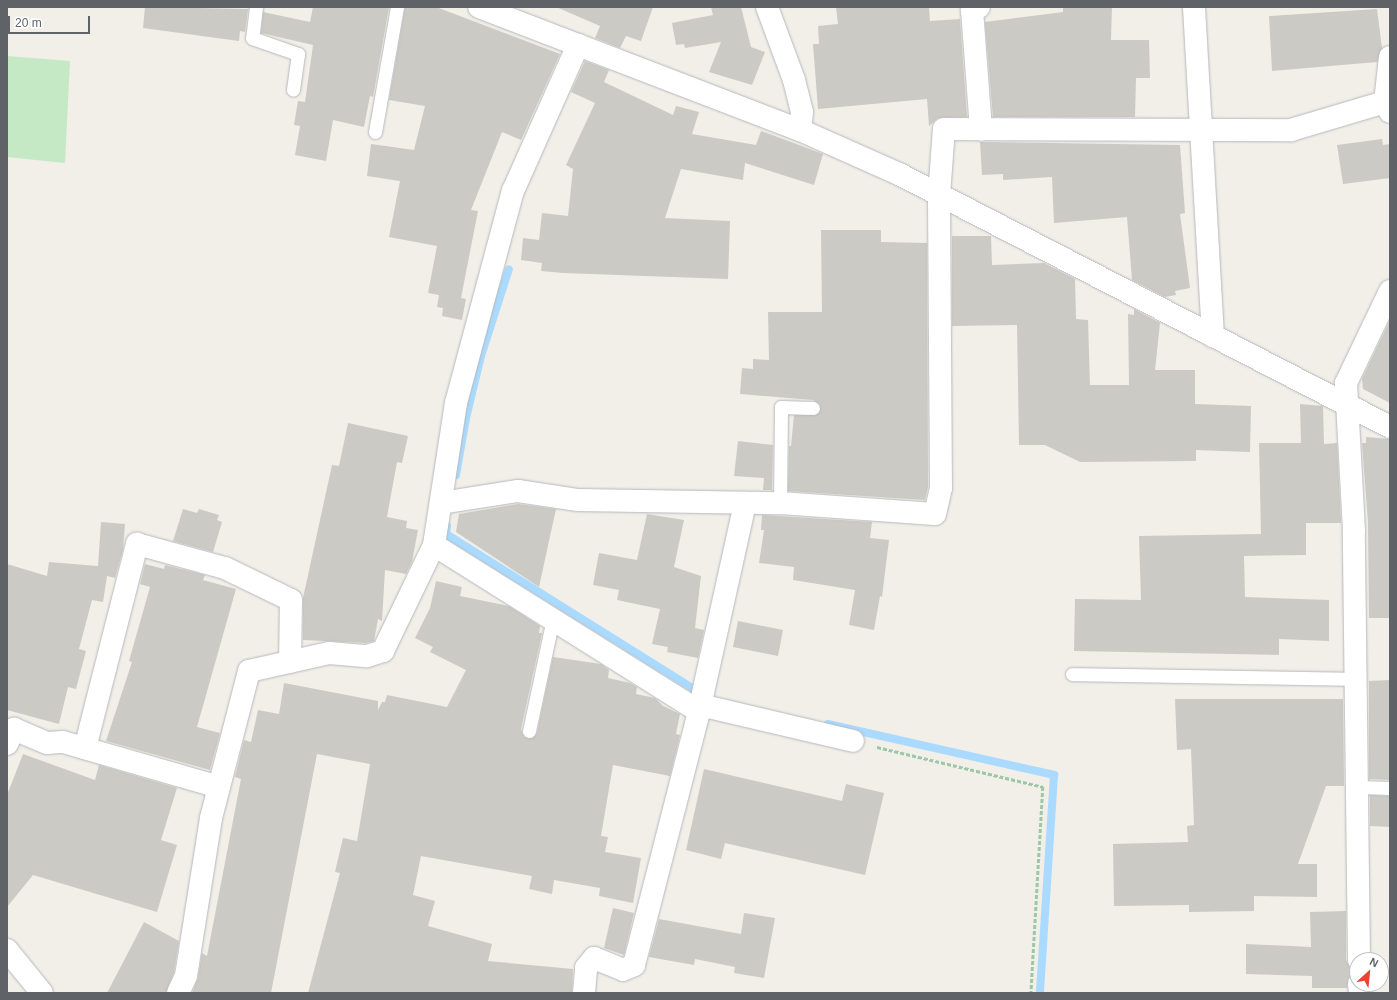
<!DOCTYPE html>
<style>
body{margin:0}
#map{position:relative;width:1397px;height:1000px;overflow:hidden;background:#f1efe8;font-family:Helvetica,sans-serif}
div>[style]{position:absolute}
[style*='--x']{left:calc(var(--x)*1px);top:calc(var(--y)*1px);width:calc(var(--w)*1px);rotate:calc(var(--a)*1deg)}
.green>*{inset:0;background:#c5e8c5}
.stream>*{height:8px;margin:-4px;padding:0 4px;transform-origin:4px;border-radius:4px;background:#aadaff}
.building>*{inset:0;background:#cccac5}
.path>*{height:2.5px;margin-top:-1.25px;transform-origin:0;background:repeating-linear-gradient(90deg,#9cc7a9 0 4px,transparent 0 6px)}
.roads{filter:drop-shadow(0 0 1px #b5b8bc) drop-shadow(0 0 1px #b5b8bc)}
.service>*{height:13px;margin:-6.5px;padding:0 6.5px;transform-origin:6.5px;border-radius:6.5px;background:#fff}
.minor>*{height:22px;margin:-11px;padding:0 11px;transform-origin:11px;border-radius:11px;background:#fff}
span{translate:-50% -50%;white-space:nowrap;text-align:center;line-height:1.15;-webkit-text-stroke:4px #fff;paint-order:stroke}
.frame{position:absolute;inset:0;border:8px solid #5f6368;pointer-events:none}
.north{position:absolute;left:1349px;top:952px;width:40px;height:40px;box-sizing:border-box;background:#fff;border:1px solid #bfc1c3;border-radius:50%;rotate:27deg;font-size:11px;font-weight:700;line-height:16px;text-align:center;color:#5f6368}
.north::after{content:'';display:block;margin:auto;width:14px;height:18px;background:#ea4335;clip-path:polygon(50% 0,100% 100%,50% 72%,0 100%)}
.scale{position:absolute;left:8px;top:16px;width:82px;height:18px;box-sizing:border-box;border:2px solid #5f6368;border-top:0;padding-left:5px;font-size:12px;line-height:14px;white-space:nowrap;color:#5f6368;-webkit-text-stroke:3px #fff;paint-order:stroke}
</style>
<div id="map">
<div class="green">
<div style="clip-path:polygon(7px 56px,70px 61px,65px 163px,7px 157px)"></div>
</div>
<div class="stream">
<div style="--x:456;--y:475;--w:58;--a:-80"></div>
<div style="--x:466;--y:418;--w:64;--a:-76.4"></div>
<div style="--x:481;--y:356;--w:91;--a:-72.2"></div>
<div style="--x:447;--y:526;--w:8;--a:97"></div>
<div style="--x:446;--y:534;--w:302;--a:32"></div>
<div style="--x:828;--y:724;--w:232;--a:12.7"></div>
<div style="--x:1054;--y:775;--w:218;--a:93.7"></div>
</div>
<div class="building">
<div style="clip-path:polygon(145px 7px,248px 9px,245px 32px,240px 31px,239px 41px,143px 28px)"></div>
<div style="clip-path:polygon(313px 7px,389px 7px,373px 97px,370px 96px,364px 127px,333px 120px,326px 161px,295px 155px,300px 126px,294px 125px,298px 101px,305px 102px,313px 45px,261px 33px,263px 12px,310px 22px)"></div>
<div style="clip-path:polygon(405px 7px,436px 7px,560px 54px,521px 140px,502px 132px,471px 210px,478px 211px,461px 298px,466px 299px,462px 320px,442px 316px,443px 308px,437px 307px,439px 295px,428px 293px,437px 246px,389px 237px,400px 181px,367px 176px,371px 144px,414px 150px,425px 106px,389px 100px)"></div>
<div style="clip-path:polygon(556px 7px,653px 7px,641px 41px,626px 36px,620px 48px,595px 38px,600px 26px)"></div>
<div style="clip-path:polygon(711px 7px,741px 7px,751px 47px,765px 52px,752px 85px,709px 72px,721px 42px,685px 48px,684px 44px,676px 45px,672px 23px,713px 15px)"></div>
<div style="clip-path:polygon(836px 7px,929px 7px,930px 21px,960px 19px,967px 117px,938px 118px,929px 126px,927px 99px,818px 109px,813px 44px,819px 44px,818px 26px,838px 24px)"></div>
<div style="clip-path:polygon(1063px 7px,1112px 7px,1111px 40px,1149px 40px,1150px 78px,1136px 78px,1135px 117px,993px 117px,985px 22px,1063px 12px)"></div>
<div style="clip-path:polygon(1377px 9px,1382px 48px,1377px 62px,1272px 71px,1269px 16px)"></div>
<div style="clip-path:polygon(585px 61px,609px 70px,604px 82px,673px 115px,676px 106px,699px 112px,692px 134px,756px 145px,761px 131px,823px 154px,814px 185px,745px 163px,743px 180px,681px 169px,665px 218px,730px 221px,728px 279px,563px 273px,541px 271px,542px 263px,521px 260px,523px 238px,539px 240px,542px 213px,568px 216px,573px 169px,566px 165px,595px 103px,571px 92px)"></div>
<div style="clip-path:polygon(1382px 139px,1383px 145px,1390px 144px,1390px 178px,1343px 184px,1337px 145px)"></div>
<div style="clip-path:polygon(980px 142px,1180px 145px,1185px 213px,1180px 214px,1190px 288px,1175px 291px,1176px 295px,1165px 297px,1132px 280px,1127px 217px,1054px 223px,1052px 177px,1003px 180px,1003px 174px,982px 175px)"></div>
<div style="clip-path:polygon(821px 230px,881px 230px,881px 242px,927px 243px,928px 487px,925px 500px,788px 491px,789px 446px,791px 446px,794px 415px,816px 415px,820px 405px,813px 400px,740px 394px,742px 368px,753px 369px,753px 359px,769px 360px,768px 312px,822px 312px)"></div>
<div style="clip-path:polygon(952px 236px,991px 236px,992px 265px,1044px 263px,1075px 279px,1076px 319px,1088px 320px,1090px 385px,1129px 385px,1128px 314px,1134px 315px,1134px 309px,1160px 323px,1155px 370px,1195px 370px,1195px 404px,1251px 406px,1250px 452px,1196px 450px,1196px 461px,1080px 462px,1045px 445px,1019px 445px,1017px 325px,952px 326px)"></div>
<div style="clip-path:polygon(1390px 320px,1390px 403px,1363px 389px,1362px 379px)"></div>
<div style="clip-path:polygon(1300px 404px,1323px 406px,1324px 444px,1337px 443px,1341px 523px,1306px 523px,1306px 555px,1244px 556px,1245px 597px,1329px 600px,1329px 641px,1279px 639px,1279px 655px,1074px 651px,1075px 599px,1141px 600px,1139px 536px,1261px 534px,1259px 443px,1301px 443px)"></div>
<div style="clip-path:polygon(348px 423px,408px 436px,402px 463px,397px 462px,387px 517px,407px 521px,406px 528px,418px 530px,412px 562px,406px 574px,385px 570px,382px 621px,378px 619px,374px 641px,366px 643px,303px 640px,303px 598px,332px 465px,339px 466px)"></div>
<div style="clip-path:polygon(1366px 437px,1390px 439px,1390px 618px,1369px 618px,1368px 522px,1362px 443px,1366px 443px)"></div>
<div style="clip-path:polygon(738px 441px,773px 445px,772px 490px,763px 490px,764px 478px,734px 476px)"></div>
<div style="clip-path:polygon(518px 504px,556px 509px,539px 587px,456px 532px,459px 514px)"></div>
<div style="clip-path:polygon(183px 509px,197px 513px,199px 509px,219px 515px,217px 520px,222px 522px,213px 552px,173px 541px)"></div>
<div style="clip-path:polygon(647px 514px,684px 520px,674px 567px,701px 576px,695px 628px,704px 630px,698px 658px,667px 652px,668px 647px,652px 644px,660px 609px,617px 600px,619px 590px,593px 585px,599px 553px,637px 560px)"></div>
<div style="clip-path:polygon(762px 515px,872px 522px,870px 538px,889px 540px,882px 597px,880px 596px,874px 630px,849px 625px,855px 590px,793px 580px,794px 567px,759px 563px,764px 530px,761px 530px)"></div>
<div style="clip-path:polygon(101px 522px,125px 524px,123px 550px,115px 578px,107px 576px,103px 602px,92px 600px,79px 649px,86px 651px,76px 689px,68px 687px,59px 724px,7px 710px,7px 564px,47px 576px,49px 562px,98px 566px)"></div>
<div style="clip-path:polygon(145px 564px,164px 569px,165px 565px,205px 575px,203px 580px,236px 589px,197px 727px,220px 733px,210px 770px,106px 741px,132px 662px,129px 661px,150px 587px,140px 584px)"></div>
<div style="clip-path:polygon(436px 581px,462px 587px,460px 596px,509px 606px,540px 626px,539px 633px,542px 633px,521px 729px,524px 737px,532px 738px,537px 733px,553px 657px,601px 664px,609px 670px,608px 678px,630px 683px,637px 687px,636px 694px,655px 698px,663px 706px,680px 714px,676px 734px,680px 735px,670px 776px,613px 765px,601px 836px,608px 837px,605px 852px,641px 858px,633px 903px,599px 896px,600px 888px,554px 880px,552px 894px,529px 889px,532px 876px,421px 856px,413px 895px,435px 901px,428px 926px,492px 944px,488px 961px,573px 969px,572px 993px,308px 993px,340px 873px,335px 872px,343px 838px,357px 841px,370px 764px,317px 754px,271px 993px,192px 993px,198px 978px,202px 953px,207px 956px,241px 779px,235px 777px,244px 740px,251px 742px,258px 710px,279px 714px,284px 683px,378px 701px,378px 710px,382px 702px,385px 702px,387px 695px,447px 707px,466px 670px,430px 652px,433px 647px,415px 638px,430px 608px)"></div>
<div style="clip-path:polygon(738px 621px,783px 630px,778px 656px,733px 647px)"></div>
<div style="clip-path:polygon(1390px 680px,1390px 780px,1369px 779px,1369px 681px)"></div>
<div style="clip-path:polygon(1175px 699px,1343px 699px,1344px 786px,1326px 786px,1298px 864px,1317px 864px,1317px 897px,1254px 896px,1254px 911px,1189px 912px,1189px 905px,1114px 906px,1113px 844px,1188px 842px,1187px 826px,1194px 825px,1191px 749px,1177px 750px)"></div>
<div style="clip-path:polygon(23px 754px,95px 780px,99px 765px,177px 788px,161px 840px,177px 845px,157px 912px,33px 875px,7px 907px,7px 795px)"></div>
<div style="clip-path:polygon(704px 769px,842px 801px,846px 784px,884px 793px,865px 875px,725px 843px,721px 859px,686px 850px)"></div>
<div style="clip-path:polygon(1370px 795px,1390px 796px,1390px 827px,1370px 826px)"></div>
<div style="clip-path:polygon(613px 908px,634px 913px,624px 955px,604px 948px)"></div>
<div style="clip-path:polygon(1346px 911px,1346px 960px,1353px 973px,1348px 979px,1347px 988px,1312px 988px,1312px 976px,1246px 974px,1246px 944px,1311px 947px,1310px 912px)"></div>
<div style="clip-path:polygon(744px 913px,775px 918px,764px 978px,734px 973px,735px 967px,695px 959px,694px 965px,649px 957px,659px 919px,741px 934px)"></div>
<div style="clip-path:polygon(144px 922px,179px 941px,174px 972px,166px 993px,107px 993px)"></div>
</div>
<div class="path">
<div style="--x:877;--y:747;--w:171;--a:13.5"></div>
<div style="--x:1043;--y:787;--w:206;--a:93.3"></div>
</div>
<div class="roads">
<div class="service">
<div style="--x:256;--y:7;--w:31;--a:97"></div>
<div style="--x:252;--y:38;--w:49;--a:19.2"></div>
<div style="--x:298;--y:54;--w:36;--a:98"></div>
<div style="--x:375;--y:132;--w:127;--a:-80"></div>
<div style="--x:780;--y:503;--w:96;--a:-89.4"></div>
<div style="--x:781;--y:407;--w:32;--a:2"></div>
<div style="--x:1072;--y:674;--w:284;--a:1"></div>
<div style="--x:529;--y:731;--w:116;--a:-78"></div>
<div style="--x:1358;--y:787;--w:32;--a:2"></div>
</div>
<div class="minor">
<div style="--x:479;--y:7;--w:344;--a:21"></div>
<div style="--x:800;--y:130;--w:111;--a:24"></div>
<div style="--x:901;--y:175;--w:550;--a:27.26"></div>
<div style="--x:767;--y:7;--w:78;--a:69.7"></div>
<div style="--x:794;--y:80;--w:33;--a:76"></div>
<div style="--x:802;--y:112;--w:18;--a:96"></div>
<div style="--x:979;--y:7;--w:8;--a:157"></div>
<div style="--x:972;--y:10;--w:120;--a:85.7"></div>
<div style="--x:1194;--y:7;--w:330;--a:86.7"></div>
<div style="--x:1390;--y:57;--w:45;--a:96.3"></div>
<div style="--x:1385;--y:102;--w:11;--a:63"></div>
<div style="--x:441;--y:503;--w:78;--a:-8.9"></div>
<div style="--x:518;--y:491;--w:61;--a:8.5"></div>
<div style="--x:578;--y:500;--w:202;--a:0.9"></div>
<div style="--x:780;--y:503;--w:155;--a:4.1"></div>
<div style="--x:935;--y:514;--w:27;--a:-77"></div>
<div style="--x:941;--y:488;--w:293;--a:-90.4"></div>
<div style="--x:939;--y:195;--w:66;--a:-85.7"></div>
<div style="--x:944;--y:129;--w:347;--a:0.2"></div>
<div style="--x:1291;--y:130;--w:98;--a:-16.6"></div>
<div style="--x:434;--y:545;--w:313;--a:32.1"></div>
<div style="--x:700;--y:705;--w:157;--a:13.2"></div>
<div style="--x:7;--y:744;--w:17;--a:-65"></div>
<div style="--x:14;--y:729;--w:36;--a:23"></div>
<div style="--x:47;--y:743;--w:16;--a:-4"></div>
<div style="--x:63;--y:742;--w:162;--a:16.1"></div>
<div style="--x:85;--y:748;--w:211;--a:-75.7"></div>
<div style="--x:137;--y:544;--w:91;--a:15.3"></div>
<div style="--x:225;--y:568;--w:73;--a:25.9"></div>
<div style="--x:291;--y:600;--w:62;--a:90.9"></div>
<div style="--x:7;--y:950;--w:55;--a:50.9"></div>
<div style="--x:1359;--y:960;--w:429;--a:-90.7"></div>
<div style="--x:1354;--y:531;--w:148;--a:-93.1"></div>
<div style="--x:1346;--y:383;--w:102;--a:-64.4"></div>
<div style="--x:1359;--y:984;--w:9;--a:84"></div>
<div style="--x:178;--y:993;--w:19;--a:-65"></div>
<div style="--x:186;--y:976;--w:160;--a:-81"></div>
<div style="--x:211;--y:818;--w:152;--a:-75.5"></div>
<div style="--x:249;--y:671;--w:82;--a:-12.7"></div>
<div style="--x:329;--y:653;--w:38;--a:5"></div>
<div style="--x:367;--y:656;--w:17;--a:-17"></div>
<div style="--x:383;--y:651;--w:118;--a:-64.3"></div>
<div style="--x:434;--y:545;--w:144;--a:-81.2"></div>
<div style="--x:456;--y:403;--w:220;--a:-75"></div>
<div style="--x:513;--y:191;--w:160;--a:-66"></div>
<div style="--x:584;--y:993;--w:25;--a:-85"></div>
<div style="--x:586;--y:968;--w:13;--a:-51"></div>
<div style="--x:594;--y:958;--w:31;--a:22"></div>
<div style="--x:623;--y:970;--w:12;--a:-24"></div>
<div style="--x:634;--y:965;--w:262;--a:-75.6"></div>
<div style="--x:699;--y:711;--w:213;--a:-77.5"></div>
</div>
</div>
<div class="frame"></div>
<div class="north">N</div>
<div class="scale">20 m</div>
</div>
